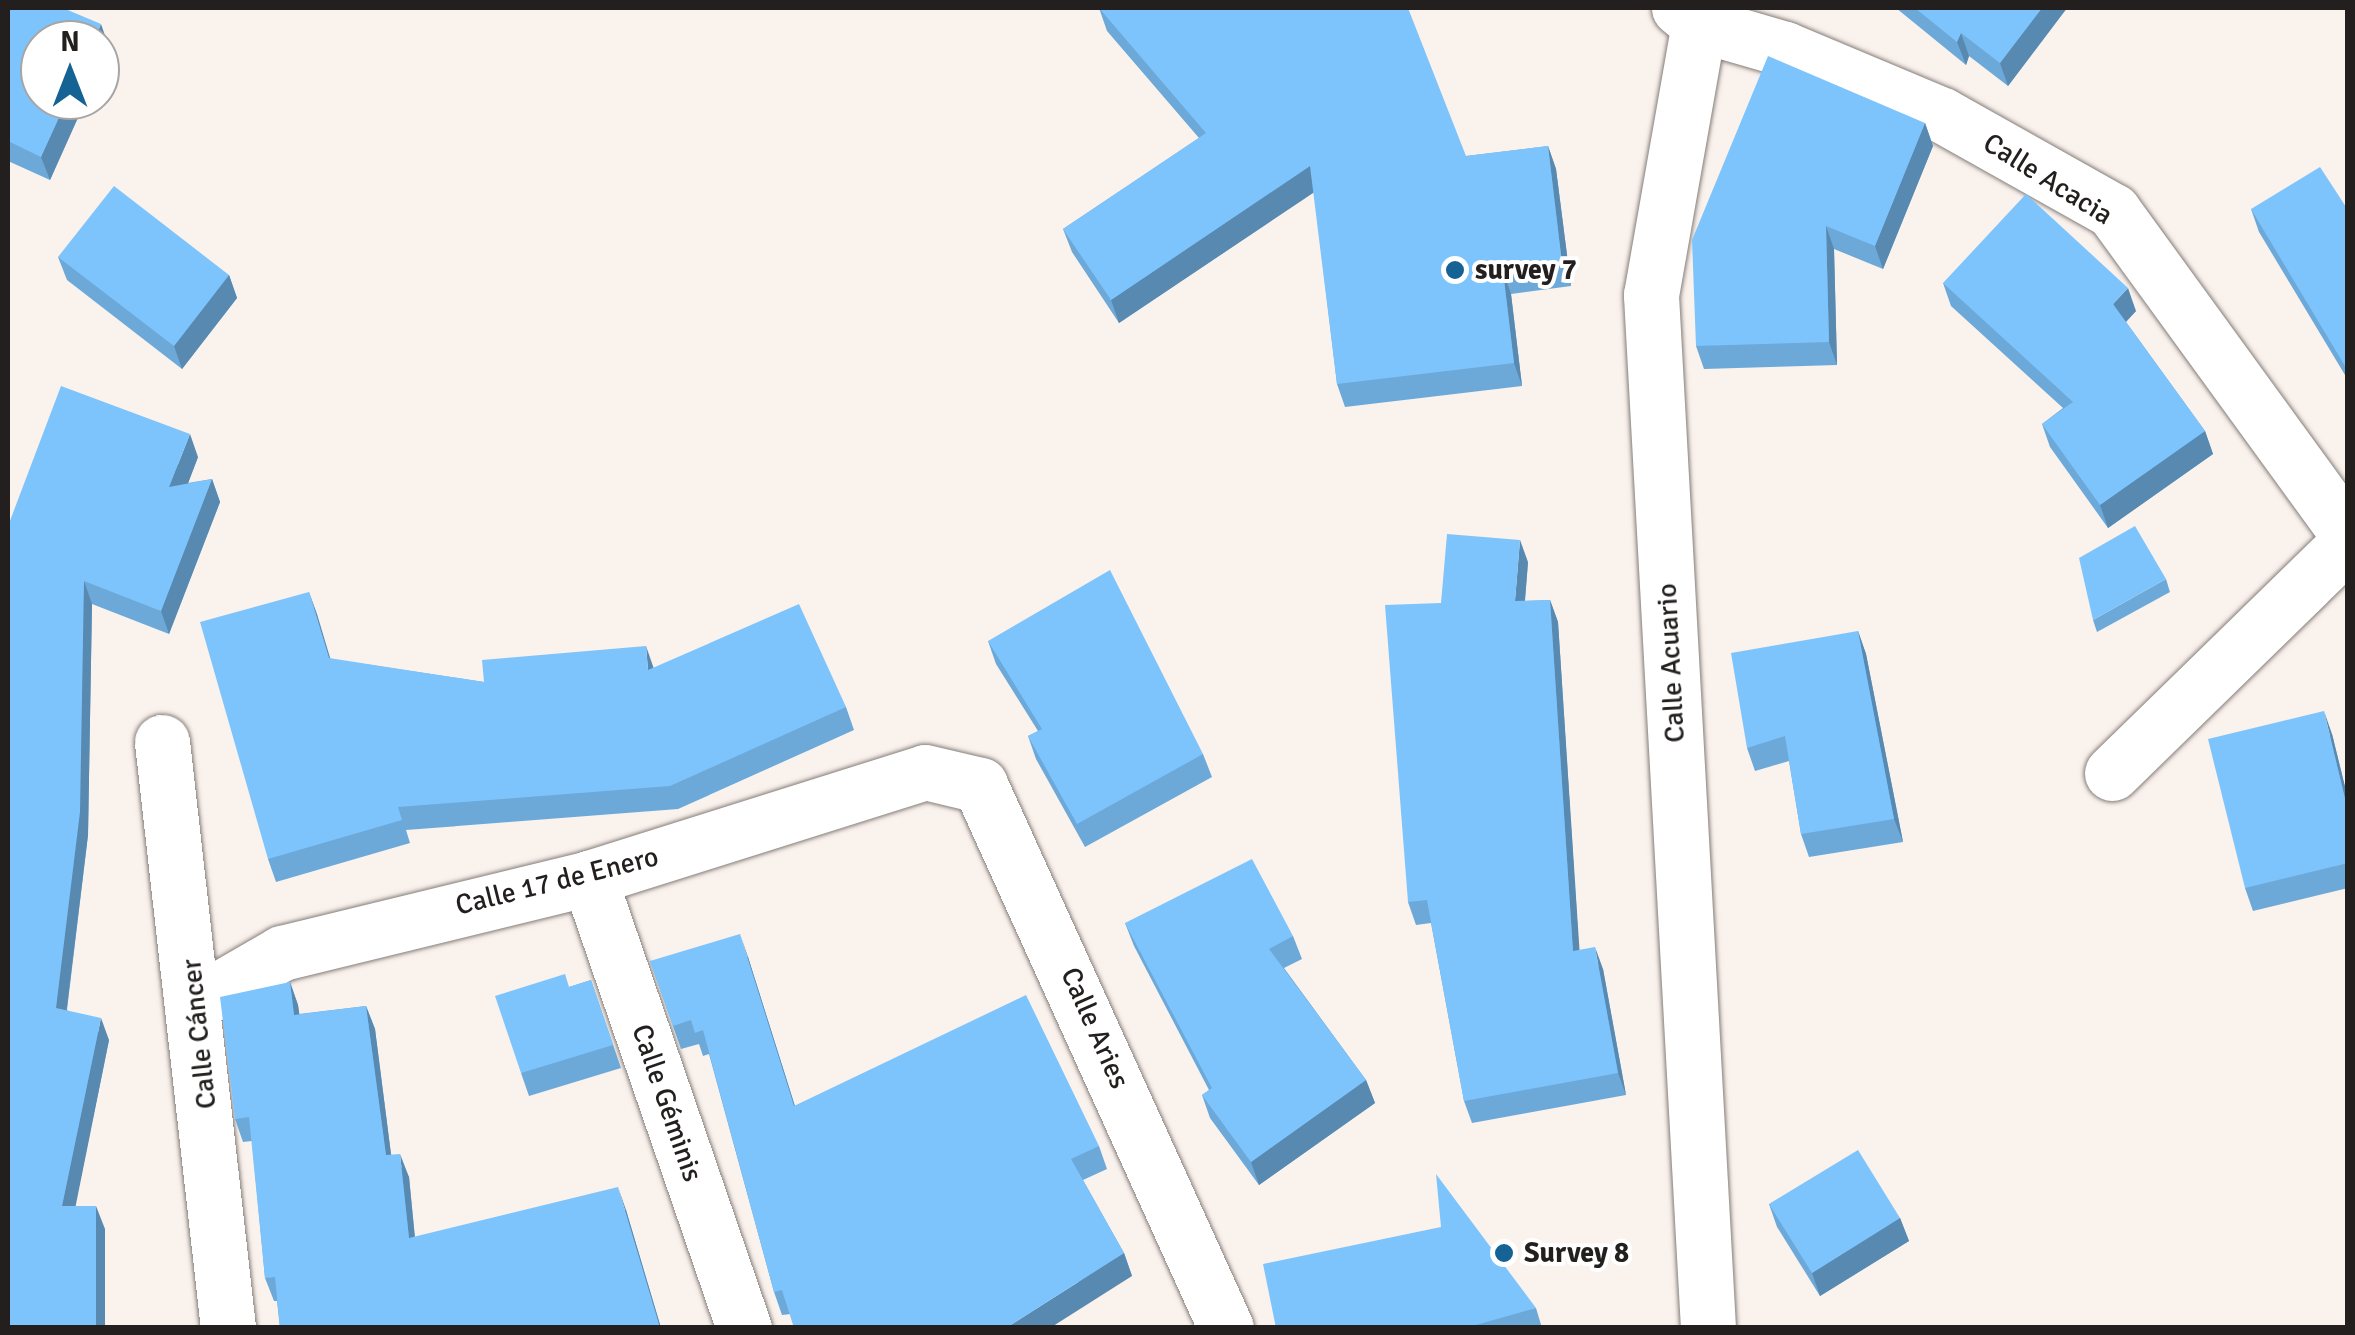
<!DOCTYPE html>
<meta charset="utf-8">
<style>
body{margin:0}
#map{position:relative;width:2355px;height:1335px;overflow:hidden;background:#faf2ed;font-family:Signika,sans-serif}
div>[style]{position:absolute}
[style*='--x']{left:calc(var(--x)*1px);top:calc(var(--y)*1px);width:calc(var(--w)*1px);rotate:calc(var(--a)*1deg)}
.roads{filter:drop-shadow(0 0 2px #847d79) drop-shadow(0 0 2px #847d79)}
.street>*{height:55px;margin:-27.5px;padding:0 27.5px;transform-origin:27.5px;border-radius:27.5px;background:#fff}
.wall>*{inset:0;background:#6ca9d9}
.shaded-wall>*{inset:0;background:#5889b0}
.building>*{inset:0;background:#7ec4fc}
.dots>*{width:28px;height:28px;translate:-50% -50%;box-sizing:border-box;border:5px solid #fff;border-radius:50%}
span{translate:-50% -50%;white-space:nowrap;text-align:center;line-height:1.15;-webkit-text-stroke:8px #fff;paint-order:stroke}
.street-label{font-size:28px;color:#221f1e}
.poi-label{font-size:28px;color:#221f1e;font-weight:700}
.left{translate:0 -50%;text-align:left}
.frame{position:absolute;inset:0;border:10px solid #221f1e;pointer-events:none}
.north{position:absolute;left:20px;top:20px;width:100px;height:100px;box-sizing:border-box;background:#fff;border:2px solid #a7a5a5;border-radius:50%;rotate:0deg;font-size:28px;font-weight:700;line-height:40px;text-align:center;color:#221f1e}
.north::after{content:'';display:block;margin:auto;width:35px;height:45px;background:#156295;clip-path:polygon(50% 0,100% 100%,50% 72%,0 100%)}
</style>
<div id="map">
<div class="roads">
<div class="street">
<div style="--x:1679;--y:8;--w:26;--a:39"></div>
<div style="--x:1699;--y:24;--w:90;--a:16.2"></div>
<div style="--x:1785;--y:49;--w:170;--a:22.8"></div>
<div style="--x:1942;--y:115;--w:196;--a:29.3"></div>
<div style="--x:2113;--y:211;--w:399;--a:54"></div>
<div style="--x:162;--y:742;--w:590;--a:83.57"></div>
<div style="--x:2112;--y:773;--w:330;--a:-44.3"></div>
<div style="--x:589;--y:878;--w:476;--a:71"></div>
<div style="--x:197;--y:1002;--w:98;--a:-30"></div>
<div style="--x:282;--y:953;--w:316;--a:-13.7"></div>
<div style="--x:589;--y:878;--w:352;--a:-17.5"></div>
<div style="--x:925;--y:772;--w:57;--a:13.3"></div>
<div style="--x:980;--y:785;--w:596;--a:65.63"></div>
<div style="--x:1708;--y:1328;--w:1035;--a:-93.16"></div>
<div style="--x:1651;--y:295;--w:275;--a:-80"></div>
<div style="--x:1699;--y:24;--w:23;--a:-45"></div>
</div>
</div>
<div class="wall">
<div style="clip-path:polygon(8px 8px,109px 47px,50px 180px,8px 161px)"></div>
<div style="clip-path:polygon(1099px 8px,1466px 156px,1548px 146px,1556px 169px,1571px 286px,1511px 294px,1522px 386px,1345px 407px,1337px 384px,1314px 192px,1119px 323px,1072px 252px,1063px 229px,1199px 138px,1107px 31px)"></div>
<div style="clip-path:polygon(1896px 8px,2067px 8px,2008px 86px,1969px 56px,1966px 65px)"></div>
<div style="clip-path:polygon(1925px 123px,1933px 146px,1883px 269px,1834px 249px,1837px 365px,1704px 369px,1696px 346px)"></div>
<div style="clip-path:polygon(2251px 209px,2348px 210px,2348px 380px,2259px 232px)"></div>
<div style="clip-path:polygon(58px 257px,229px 275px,237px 298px,182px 369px,67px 280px)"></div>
<div style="clip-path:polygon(1943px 283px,2136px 311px,2126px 322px,2205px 431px,2213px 454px,2108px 528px,2050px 447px,2042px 424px,2063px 408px,1951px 306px)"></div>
<div style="clip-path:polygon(198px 457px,188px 483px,212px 479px,220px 502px,169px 634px,92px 604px,88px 835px,67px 1010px,109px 1040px,75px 1206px,105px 1229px,105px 1328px,8px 1328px,8px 526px)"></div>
<div style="clip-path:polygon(1528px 562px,1525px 601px,1550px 600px,1558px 622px,1579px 950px,1603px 969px,1626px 1095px,1472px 1123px,1464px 1101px,1431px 923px,1416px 925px,1408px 902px)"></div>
<div style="clip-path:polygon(2166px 579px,2170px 592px,2097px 632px,2093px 620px)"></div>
<div style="clip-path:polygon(309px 592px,330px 659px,484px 682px,654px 668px,846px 707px,854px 730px,678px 809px,406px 830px,410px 843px,276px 882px,268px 859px)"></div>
<div style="clip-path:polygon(1858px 631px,1866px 654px,1903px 842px,1809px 857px,1801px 834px,1789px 761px,1755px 771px,1747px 748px)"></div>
<div style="clip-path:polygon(988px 641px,1203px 754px,1212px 777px,1085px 847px,1036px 759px,1028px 736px,1038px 731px,996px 664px)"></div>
<div style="clip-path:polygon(2332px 734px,2348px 799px,2348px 888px,2253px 911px,2245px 888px)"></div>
<div style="clip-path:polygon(1125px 923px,1293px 936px,1302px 959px,1284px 968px,1366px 1080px,1375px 1103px,1259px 1185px,1210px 1118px,1202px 1095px,1209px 1090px,1134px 946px)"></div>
<div style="clip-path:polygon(748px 957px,795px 1106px,1099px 1146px,1107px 1169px,1083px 1180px,1124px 1253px,1132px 1276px,782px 1315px,774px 1292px,709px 1054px,703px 1056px,699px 1044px,681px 1049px,650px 961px)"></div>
<div style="clip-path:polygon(591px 980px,621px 1068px,529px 1096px,521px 1073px,569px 987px)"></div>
<div style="clip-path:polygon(290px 982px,298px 1005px,299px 1014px,366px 1006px,375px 1029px,391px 1154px,409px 1177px,415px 1237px,626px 1210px,661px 1328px,280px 1328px,277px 1301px,274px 1301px,265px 1278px,252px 1141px,243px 1142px,235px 1119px)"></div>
<div style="clip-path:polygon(1769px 1204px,1900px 1218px,1909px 1241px,1820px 1296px,1777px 1227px)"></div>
<div style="clip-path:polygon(1536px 1308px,1542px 1328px,1276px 1328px)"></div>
</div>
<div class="shaded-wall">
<div style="clip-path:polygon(2042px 8px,2067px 8px,2008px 86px,2000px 63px)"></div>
<div style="clip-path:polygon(101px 24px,109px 47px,100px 68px,100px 40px,94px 40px)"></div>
<div style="clip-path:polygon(1961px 33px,1969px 56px,1966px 65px,1957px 42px)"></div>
<div style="clip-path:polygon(67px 100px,86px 100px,50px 180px,41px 157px)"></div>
<div style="clip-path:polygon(1925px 123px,1933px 146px,1883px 269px,1875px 246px)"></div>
<div style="clip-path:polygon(1548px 146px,1556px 169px,1571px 286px,1562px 263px)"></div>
<div style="clip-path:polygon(1310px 166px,1319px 189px,1119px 323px,1111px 300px)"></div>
<div style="clip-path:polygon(1826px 226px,1834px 249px,1837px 365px,1829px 342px)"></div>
<div style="clip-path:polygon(1503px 271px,1511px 294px,1522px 386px,1514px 363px)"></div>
<div style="clip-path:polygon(229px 275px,237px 298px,182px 369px,174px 346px)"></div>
<div style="clip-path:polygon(2128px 288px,2136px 311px,2121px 327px,2113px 304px)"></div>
<div style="clip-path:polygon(2205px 431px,2213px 454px,2108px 528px,2100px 505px)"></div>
<div style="clip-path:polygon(190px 434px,198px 457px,178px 510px,169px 487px)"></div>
<div style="clip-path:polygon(212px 479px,220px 502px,169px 634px,161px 611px)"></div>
<div style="clip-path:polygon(1520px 540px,1528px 562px,1523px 623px,1515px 601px)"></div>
<div style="clip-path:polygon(84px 581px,92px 604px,88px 835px,64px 1031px,56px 1008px)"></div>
<div style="clip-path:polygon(309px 592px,317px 614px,337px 681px,329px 658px)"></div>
<div style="clip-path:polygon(1550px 600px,1558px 622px,1581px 973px,1573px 951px)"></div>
<div style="clip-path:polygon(1858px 631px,1866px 654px,1903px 842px,1894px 819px)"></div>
<div style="clip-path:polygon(646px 646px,654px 669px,648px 670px)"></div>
<div style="clip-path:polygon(2324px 711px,2332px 734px,2348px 799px,2348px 811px)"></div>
<div style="clip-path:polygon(740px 934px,748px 957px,802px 1129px,794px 1106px)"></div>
<div style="clip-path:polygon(1595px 947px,1603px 969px,1626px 1095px,1618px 1073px)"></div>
<div style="clip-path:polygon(290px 982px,298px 1005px,303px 1038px,294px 1015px)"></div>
<div style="clip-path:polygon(366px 1006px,375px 1029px,394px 1178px,386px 1155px)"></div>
<div style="clip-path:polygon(101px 1018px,109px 1040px,71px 1229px,62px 1206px)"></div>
<div style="clip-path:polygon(1366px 1080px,1375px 1103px,1259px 1185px,1251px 1162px)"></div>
<div style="clip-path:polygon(400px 1154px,409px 1177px,417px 1261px,409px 1238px)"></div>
<div style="clip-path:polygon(618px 1187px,626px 1210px,661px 1328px,660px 1328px)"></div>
<div style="clip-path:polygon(96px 1206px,105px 1229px,105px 1328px,96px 1328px)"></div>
<div style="clip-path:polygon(1900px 1218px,1909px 1241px,1820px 1296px,1812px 1273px)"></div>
<div style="clip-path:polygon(1124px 1253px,1132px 1276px,1050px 1328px,1006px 1328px)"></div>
</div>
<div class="building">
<div style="clip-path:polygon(8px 8px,63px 8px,101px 24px,94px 40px,40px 40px,40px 100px,67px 100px,41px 157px,8px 141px)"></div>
<div style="clip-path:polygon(1099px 8px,1408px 8px,1466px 156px,1548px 146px,1562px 263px,1503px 271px,1514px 363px,1337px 384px,1310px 166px,1111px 300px,1063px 229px,1206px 133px)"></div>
<div style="clip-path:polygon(1915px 8px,2042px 8px,2000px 63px,1961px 33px,1957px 42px)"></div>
<div style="clip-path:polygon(1768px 56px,1925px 123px,1875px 246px,1826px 226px,1829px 342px,1696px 346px,1692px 240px)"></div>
<div style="clip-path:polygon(2320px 167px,2348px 210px,2348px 371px,2251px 209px)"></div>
<div style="clip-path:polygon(114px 186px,229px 275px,174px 346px,58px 257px)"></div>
<div style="clip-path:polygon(2026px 194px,2128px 288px,2113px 304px,2205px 431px,2100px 505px,2042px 424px,2073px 402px,1943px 283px)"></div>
<div style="clip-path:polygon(61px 386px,190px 434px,169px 487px,212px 479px,161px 611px,84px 581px,80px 812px,56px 1008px,101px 1018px,62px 1206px,96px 1206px,96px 1328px,8px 1328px,8px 526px)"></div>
<div style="clip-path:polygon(2135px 526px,2166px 579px,2093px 620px,2079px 558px)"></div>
<div style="clip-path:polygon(1447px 534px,1520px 540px,1515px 601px,1550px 600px,1573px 951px,1595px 947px,1618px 1073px,1464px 1101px,1427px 900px,1408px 902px,1385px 605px,1441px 603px)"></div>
<div style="clip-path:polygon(1110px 570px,1203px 754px,1077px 824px,1028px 736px,1042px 729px,988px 641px)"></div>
<div style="clip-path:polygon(309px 592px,329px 658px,484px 682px,482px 660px,646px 646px,648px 670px,799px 604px,846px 707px,670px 786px,398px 807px,402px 820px,268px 859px,200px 622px)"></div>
<div style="clip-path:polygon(1858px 631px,1894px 819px,1801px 834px,1785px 736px,1747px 748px,1731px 653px)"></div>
<div style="clip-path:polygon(2324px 711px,2348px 811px,2348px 863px,2245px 888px,2208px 739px)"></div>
<div style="clip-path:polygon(1252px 859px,1293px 936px,1269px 949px,1366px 1080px,1251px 1162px,1202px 1095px,1212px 1088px,1125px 923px)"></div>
<div style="clip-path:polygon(740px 934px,794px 1106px,1026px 995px,1099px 1146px,1071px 1159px,1124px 1253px,1006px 1328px,794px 1328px,782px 1290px,774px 1292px,703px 1030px,695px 1033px,691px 1020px,673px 1026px,650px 961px)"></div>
<div style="clip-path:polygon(565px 974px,569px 987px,591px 980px,613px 1045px,521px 1073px,495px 996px)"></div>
<div style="clip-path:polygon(290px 982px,294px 1015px,366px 1006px,386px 1155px,400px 1154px,409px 1238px,618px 1187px,660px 1328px,280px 1328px,275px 1277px,265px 1278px,249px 1117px,235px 1119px,220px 997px)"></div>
<div style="clip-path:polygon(1858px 1150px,1900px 1218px,1812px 1273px,1769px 1204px)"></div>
<div style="clip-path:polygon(1436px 1174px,1536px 1308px,1465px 1328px,1276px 1328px,1263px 1264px,1441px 1227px)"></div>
</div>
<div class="dots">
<div style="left:1455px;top:270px;background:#156295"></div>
<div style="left:1504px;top:1253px;background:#156295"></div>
</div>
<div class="street-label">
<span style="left:2048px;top:179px;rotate:32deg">Calle Acacia</span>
<span style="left:1671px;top:663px;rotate:-93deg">Calle Acuario</span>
<span style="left:557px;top:881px;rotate:-14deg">Calle 17 de Enero</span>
<span style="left:1095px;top:1028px;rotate:66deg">Calle Aries</span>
<span style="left:199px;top:1034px;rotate:-96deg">Calle Cáncer</span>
<span style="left:667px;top:1103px;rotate:71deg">Calle Géminis</span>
</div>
<div class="poi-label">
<span class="left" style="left:1475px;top:270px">survey 7</span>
<span class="left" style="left:1524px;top:1253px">Survey 8</span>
</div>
<div class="frame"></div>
<div class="north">N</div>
</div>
